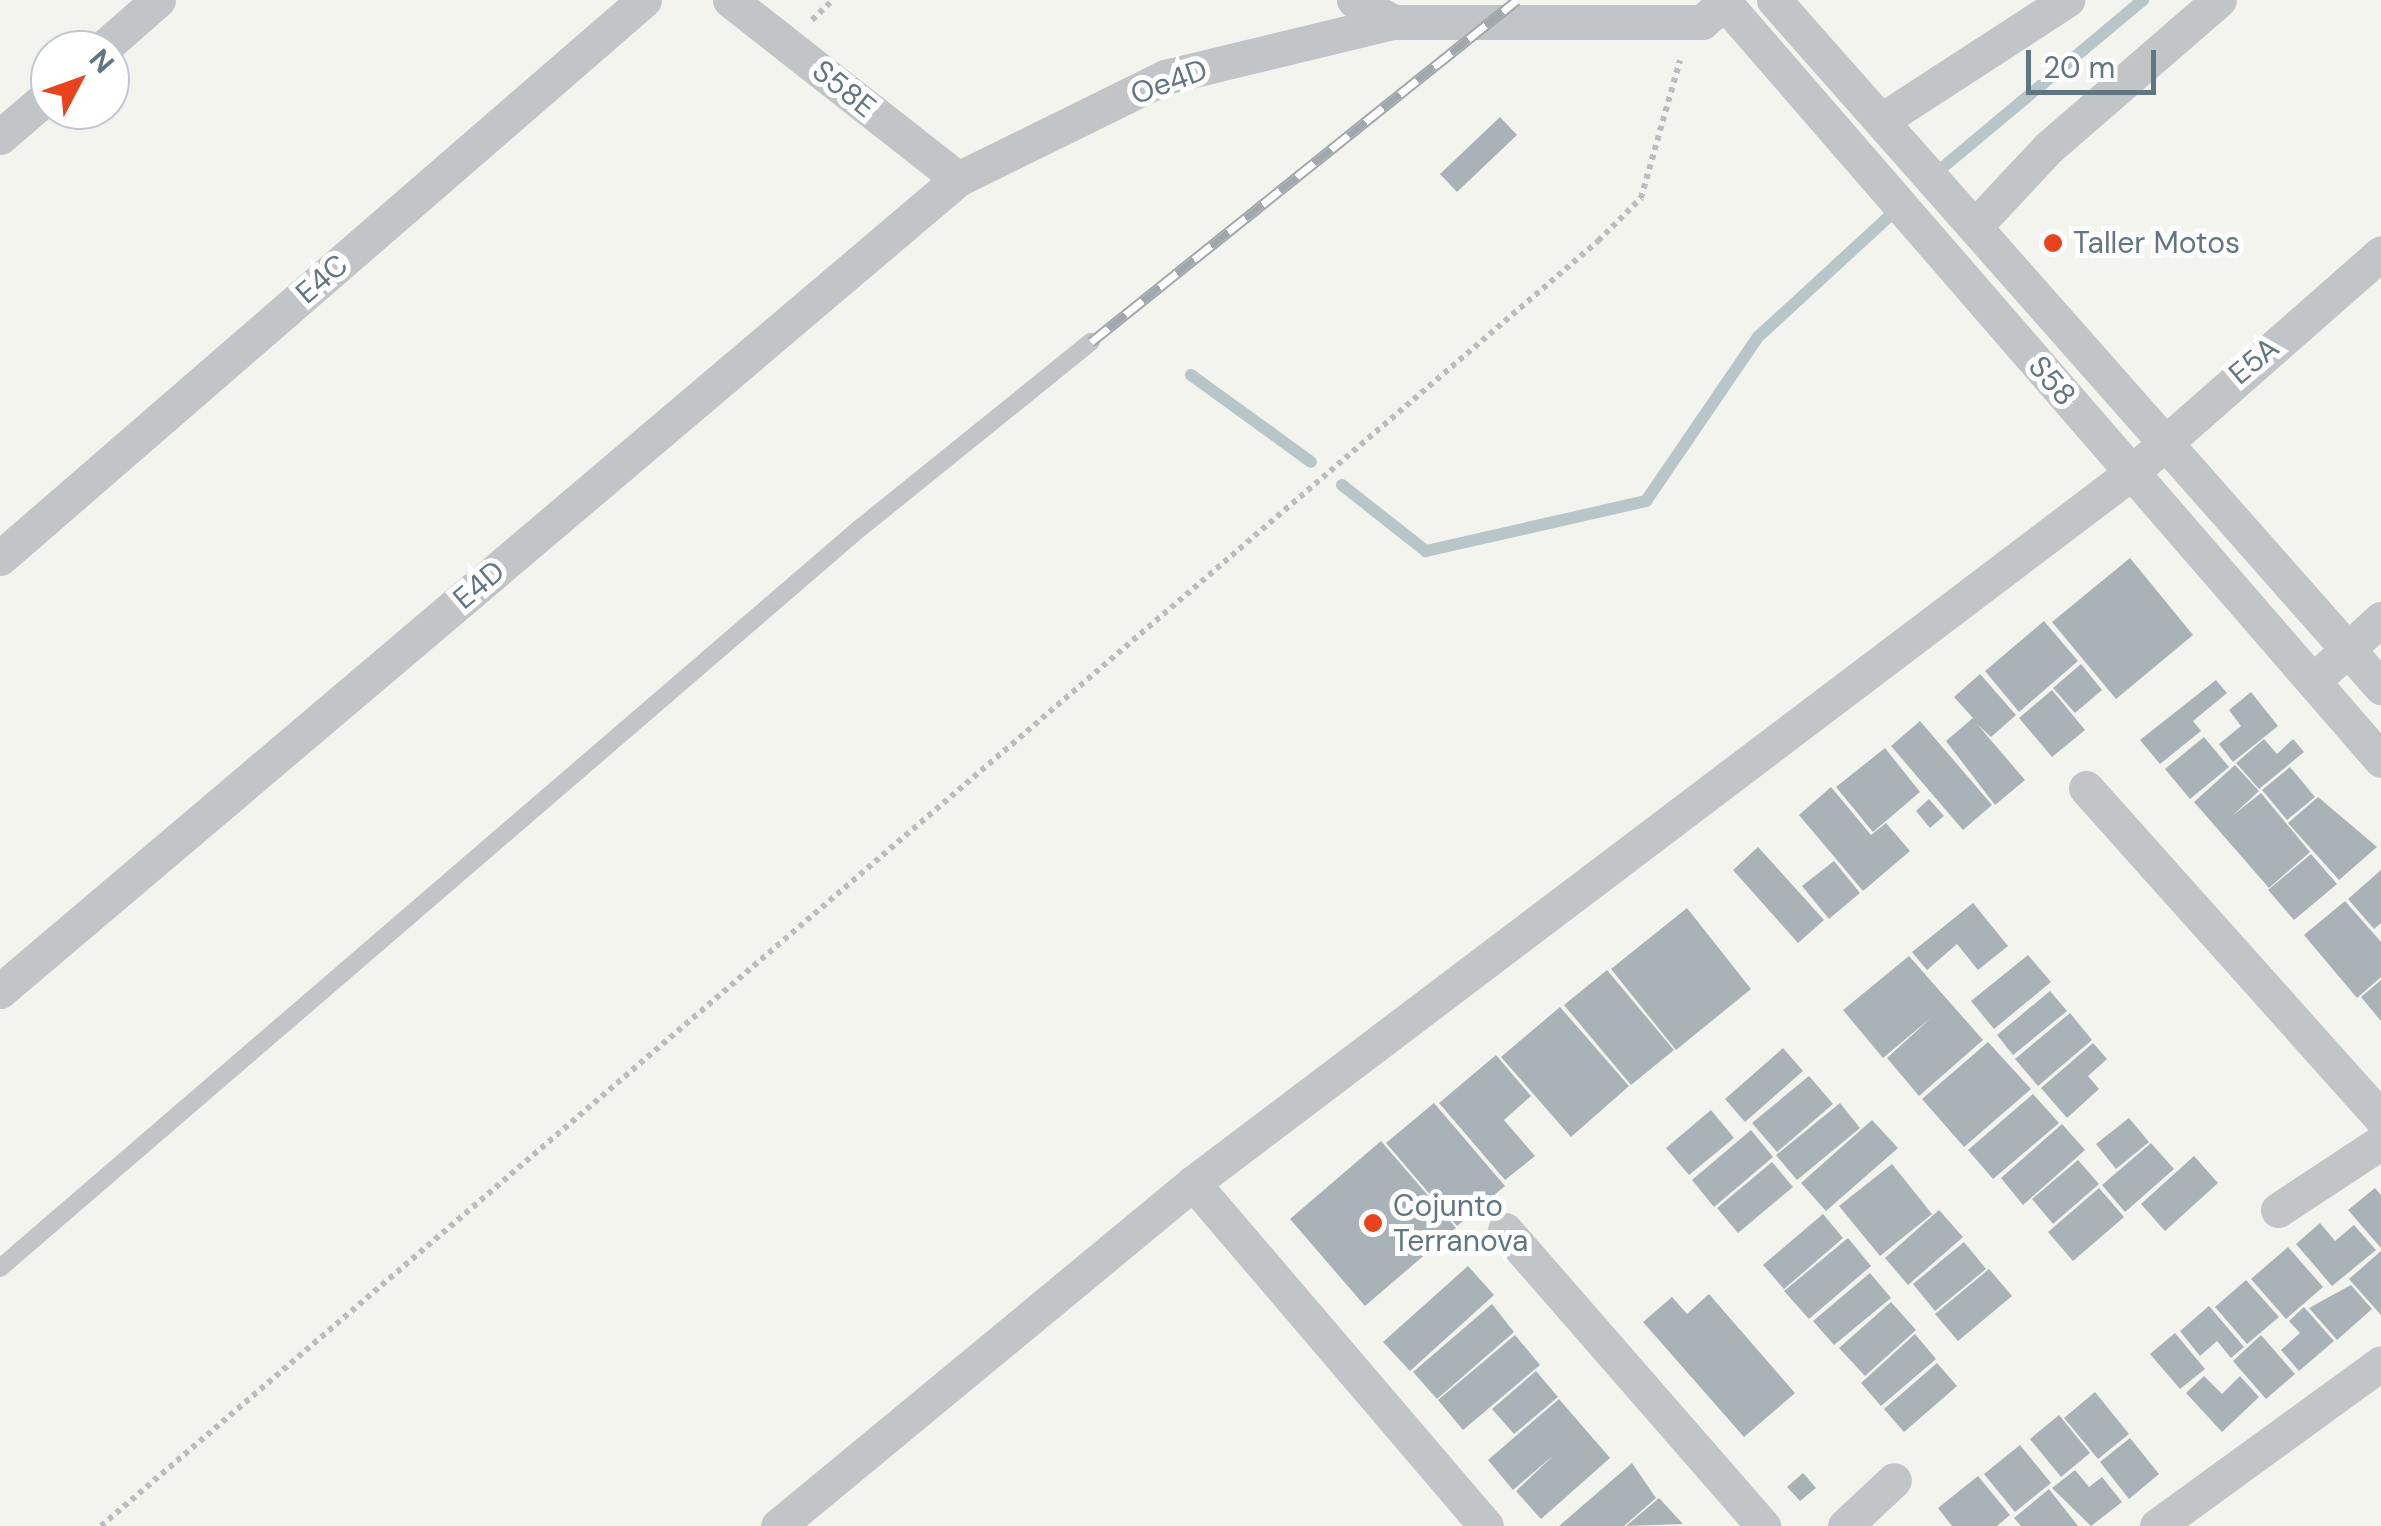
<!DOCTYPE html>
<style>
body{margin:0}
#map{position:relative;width:2381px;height:1526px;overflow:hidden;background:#f4f4ef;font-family:"DM Sans",sans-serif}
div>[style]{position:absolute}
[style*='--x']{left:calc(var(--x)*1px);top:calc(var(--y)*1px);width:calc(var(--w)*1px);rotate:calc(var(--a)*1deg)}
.stream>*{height:12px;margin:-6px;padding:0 6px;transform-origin:6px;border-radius:6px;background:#b8c6c9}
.building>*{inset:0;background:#a9b2b6}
.path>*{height:6px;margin-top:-3px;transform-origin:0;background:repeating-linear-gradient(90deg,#bbbdbf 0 5px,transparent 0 10px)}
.service>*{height:18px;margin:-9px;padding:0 9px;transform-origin:9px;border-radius:9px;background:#c1c5c8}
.minor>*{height:35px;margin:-17.5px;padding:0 17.5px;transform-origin:17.5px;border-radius:17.5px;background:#c1c5c8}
.rail>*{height:11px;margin-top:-5.5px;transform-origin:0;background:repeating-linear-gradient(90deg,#fff 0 22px,#a1a8ad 0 44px);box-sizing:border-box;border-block:2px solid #a1a8ad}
.dots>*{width:28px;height:28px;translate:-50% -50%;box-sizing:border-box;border:5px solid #fff;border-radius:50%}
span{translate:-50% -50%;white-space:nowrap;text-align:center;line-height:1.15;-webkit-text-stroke:10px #fff;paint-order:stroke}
.street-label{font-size:30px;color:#627582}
.poi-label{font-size:30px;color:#627582}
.left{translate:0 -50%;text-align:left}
.north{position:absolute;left:30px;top:30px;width:100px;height:100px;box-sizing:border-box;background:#fff;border:2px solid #c0c8cd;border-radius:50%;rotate:49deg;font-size:28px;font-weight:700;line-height:40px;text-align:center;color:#627582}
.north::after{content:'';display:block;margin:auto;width:35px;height:45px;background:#e8431c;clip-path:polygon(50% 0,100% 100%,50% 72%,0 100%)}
.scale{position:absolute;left:2026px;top:50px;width:130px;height:45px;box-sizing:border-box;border:5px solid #627582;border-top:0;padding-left:12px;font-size:30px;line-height:35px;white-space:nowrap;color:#627582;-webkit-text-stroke:8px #fff;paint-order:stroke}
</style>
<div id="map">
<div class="stream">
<div style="--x:1936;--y:173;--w:270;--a:-39.9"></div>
<div style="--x:1191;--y:375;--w:148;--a:35.9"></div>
<div style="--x:1342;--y:485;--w:107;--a:38.2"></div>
<div style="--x:1426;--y:551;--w:226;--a:-12.8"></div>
<div style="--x:1646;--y:501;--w:199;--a:-55.7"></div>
<div style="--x:1758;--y:337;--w:186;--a:-42.6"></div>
</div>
<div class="building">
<div style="clip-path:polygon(1500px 117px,1517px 135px,1457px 192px,1440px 174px)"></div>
<div style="clip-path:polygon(2130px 558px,2193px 635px,2116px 699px,2052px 622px)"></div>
<div style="clip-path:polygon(2044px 621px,2078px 661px,2019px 712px,1985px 671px)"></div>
<div style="clip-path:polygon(2081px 664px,2102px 690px,2075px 713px,2053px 688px)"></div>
<div style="clip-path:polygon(1980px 674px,2016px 715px,1991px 737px,1977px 724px,2025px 780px,1995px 805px,1946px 741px,1973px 718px,1954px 697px)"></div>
<div style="clip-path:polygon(2216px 680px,2227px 693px,2193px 721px,2201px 731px,2160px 764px,2140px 740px)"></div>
<div style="clip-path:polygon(2052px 690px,2085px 730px,2052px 757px,2019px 718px)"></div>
<div style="clip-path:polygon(2251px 692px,2278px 726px,2233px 762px,2219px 744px,2241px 726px,2229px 710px)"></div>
<div style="clip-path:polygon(1920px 721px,1992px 805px,1963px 830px,1891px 746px)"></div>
<div style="clip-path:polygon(2204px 737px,2229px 767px,2190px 799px,2165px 769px)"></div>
<div style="clip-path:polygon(2264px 739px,2277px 754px,2293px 739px,2304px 752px,2259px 789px,2236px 763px)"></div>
<div style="clip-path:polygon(1885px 748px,1920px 792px,1873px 832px,1836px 787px)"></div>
<div style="clip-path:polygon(2235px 765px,2259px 791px,2232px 816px,2261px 793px,2310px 852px,2269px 888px,2194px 802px)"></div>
<div style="clip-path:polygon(2290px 767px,2315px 797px,2287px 820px,2262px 790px)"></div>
<div style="clip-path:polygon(1831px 787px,1871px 835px,1886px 823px,1910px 851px,1863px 891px,1799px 815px)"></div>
<div style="clip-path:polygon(2318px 797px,2377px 847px,2339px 880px,2288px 823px)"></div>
<div style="clip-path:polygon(1929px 799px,1944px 816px,1930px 828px,1916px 811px)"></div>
<div style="clip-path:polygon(1758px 847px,1824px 920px,1798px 943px,1733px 870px)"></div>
<div style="clip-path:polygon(2311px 854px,2337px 884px,2294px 920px,2268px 890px)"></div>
<div style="clip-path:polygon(1834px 861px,1860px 893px,1829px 919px,1802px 886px)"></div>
<div style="clip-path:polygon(2381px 870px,2381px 923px,2374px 929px,2348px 899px)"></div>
<div style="clip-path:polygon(2345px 901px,2381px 942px,2381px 977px,2357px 998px,2304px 935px)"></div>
<div style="clip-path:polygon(1973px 903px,2008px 946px,1978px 970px,1957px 944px,1927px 970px,1912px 952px)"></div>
<div style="clip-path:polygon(1687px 908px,1751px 989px,1676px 1050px,1611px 969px)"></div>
<div style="clip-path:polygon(2028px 955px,2051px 982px,1994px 1029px,1971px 1001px)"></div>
<div style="clip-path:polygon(1909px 956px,1983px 1040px,1919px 1096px,1887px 1058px,1933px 1016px,1883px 1058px,1843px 1010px)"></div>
<div style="clip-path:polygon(1607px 970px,1674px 1050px,1631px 1085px,1564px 1005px)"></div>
<div style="clip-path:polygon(2381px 980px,2381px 1021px,2361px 997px)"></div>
<div style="clip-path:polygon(2050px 991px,2067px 1011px,2013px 1055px,1997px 1035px)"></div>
<div style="clip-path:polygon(1560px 1007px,1629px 1086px,1571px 1137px,1501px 1057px)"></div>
<div style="clip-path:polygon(2070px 1013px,2092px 1040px,2038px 1086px,2015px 1059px)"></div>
<div style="clip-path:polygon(1988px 1042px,2031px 1089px,1964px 1147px,1922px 1099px)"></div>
<div style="clip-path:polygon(2093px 1043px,2107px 1059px,2088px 1076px,2099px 1089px,2067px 1118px,2041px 1088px)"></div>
<div style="clip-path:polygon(1783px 1048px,1803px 1071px,1745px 1122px,1725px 1099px)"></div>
<div style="clip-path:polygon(1496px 1055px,1531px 1096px,1504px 1120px,1535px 1156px,1505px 1180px,1439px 1103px)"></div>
<div style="clip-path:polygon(1809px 1076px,1833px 1104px,1777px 1152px,1752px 1123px)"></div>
<div style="clip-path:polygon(2033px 1094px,2059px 1123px,1993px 1179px,1968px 1150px)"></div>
<div style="clip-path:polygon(1434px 1103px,1505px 1186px,1457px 1226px,1386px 1143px)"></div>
<div style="clip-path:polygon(1840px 1103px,1860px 1128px,1797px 1180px,1776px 1155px)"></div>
<div style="clip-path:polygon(1711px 1110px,1734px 1138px,1689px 1175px,1666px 1148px)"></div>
<div style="clip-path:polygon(2129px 1118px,2149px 1142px,2116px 1169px,2096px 1144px)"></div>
<div style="clip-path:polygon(1872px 1120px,1898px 1148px,1826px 1211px,1801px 1183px)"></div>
<div style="clip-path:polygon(2062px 1124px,2085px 1150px,2023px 1205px,2001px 1178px)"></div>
<div style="clip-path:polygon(1751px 1130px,1773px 1157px,1714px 1207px,1692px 1180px)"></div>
<div style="clip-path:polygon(1381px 1141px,1456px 1228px,1365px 1306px,1290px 1219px)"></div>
<div style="clip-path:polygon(2151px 1143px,2174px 1169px,2125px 1212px,2102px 1185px)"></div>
<div style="clip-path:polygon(2194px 1156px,2218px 1183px,2165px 1231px,2141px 1204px)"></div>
<div style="clip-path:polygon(2078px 1160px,2099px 1184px,2053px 1224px,2032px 1199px)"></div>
<div style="clip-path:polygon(1772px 1162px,1793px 1187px,1738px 1233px,1717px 1208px)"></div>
<div style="clip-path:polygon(1892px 1164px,1932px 1214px,1880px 1256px,1839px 1206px)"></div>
<div style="clip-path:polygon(2099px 1188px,2124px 1217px,2073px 1261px,2048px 1232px)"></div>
<div style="clip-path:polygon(2375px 1188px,2381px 1195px,2381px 1248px,2348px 1210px)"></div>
<div style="clip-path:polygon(1939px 1210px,1963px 1237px,1908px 1285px,1885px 1258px)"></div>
<div style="clip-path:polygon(1823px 1214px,1843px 1238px,1784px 1289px,1763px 1265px)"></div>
<div style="clip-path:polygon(2320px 1223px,2335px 1241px,2354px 1225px,2376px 1250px,2332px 1286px,2296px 1244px)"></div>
<div style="clip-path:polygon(1848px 1238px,1871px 1266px,1809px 1319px,1784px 1291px)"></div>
<div style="clip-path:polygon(1964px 1242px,1986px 1269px,1935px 1311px,1913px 1284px)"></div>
<div style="clip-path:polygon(2288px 1247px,2323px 1287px,2286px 1319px,2251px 1279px)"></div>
<div style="clip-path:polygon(2381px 1251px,2381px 1315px,2349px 1279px)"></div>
<div style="clip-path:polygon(1468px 1266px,1494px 1295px,1410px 1371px,1383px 1342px)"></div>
<div style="clip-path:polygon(1989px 1269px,2012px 1296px,1958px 1341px,1935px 1314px)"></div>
<div style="clip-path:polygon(1870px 1273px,1891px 1298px,1834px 1345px,1813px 1321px)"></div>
<div style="clip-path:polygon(2246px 1280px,2279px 1317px,2247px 1344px,2215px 1307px)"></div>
<div style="clip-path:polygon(2351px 1285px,2372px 1309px,2337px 1340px,2309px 1308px)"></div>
<div style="clip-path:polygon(1709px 1294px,1795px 1393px,1744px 1437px,1643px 1322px,1672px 1297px,1687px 1314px)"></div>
<div style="clip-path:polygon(1891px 1302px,1916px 1330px,1865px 1376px,1839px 1348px)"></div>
<div style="clip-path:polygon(1492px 1304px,1514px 1332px,1437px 1399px,1413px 1372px)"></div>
<div style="clip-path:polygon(2209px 1306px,2244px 1347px,2231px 1358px,2217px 1341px,2200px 1356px,2180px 1331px)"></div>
<div style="clip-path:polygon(2304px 1307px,2334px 1341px,2299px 1371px,2281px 1350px,2300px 1333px,2289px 1321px)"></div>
<div style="clip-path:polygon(2175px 1333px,2205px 1369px,2180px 1389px,2150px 1354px)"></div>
<div style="clip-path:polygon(1915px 1334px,1936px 1359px,1881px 1406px,1861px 1383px)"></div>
<div style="clip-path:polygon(1515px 1335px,1540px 1365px,1463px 1430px,1438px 1400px)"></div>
<div style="clip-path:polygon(2261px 1335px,2295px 1374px,2266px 1399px,2233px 1361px)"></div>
<div style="clip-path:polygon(1937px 1363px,1957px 1386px,1904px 1432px,1884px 1409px)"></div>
<div style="clip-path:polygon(1536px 1371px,1558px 1397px,1514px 1434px,1492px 1409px)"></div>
<div style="clip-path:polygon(2204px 1376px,2222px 1394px,2240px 1376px,2259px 1397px,2222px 1432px,2186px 1393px)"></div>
<div style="clip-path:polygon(2095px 1392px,2129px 1434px,2098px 1459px,2064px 1418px)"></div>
<div style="clip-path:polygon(1559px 1399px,1610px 1458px,1541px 1519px,1516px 1491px,1555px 1454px,1513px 1490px,1488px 1460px)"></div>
<div style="clip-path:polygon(2059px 1415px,2090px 1453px,2061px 1477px,2030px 1439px)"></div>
<div style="clip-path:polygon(2130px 1438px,2159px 1474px,2129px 1499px,2100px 1462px)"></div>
<div style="clip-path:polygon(2020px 1445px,2051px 1483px,2015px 1512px,1984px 1474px)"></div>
<div style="clip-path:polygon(1632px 1463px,1656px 1498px,1624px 1526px,1559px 1526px)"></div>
<div style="clip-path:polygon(2075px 1470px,2089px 1487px,2102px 1477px,2122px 1502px,2091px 1526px,2052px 1488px)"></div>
<div style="clip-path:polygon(1803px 1473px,1816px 1488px,1800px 1501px,1787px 1487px)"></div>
<div style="clip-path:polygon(1978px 1476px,2010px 1515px,1997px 1526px,1952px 1526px,1938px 1508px)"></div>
<div style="clip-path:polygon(2049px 1489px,2078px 1526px,2021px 1526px,2014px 1518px)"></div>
<div style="clip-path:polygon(1659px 1498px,1683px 1524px,1626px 1526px)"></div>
</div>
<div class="path">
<div style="--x:812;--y:20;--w:29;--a:-44"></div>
<div style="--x:101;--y:1526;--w:1973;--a:-40.64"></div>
<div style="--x:1598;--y:241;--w:61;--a:-45"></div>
<div style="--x:1641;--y:198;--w:143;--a:-74.2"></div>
</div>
<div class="service">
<div style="--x:0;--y:1268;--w:1133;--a:-40.71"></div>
<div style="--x:859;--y:529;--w:298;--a:-38.9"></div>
</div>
<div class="minor">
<div style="--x:730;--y:0;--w:290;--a:38.1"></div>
<div style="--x:1354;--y:0;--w:45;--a:29.4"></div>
<div style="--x:1393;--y:22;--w:309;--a:0"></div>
<div style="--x:1702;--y:22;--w:33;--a:-41"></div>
<div style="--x:1774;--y:0;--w:917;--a:48.54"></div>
<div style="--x:1724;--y:2;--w:1003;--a:49.08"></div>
<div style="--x:101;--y:50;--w:76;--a:-41.3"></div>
<div style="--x:1882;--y:120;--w:221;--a:-33"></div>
<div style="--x:0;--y:137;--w:66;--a:-40.7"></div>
<div style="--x:1977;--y:224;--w:104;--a:-46.9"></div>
<div style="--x:2048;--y:148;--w:226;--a:-40.9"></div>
<div style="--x:0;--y:558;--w:852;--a:-40.91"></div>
<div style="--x:2313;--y:681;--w:92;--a:-42.4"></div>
<div style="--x:2086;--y:788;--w:443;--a:48.2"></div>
<div style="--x:0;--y:991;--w:1256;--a:-40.28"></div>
<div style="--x:958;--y:179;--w:231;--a:-26.2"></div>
<div style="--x:1165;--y:77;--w:235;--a:-13.6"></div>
<div style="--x:1193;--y:1183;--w:451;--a:49.5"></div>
<div style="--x:2278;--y:1210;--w:123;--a:-33.4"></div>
<div style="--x:1505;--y:1230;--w:393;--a:48.9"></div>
<div style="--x:778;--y:1526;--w:538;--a:-39.57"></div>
<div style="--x:1193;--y:1183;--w:1176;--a:-37.12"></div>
<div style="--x:2131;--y:473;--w:333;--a:-41.3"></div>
<div style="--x:1845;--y:1526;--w:67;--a:-43.2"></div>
<div style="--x:2157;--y:1526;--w:277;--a:-36"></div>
</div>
<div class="rail">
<div style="--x:1091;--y:342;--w:546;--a:-38.76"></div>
</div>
<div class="dots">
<div style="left:2053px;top:243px;background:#e8431c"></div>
<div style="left:1373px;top:1223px;background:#e8431c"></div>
</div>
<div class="street-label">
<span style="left:1169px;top:82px;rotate:-20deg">Oe4D</span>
<span style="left:844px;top:89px;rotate:39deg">S58E</span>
<span style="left:322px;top:279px;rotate:-41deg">E4C</span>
<span style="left:2254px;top:361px;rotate:-40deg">E5A</span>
<span style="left:2052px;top:381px;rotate:49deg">S58</span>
<span style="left:479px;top:585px;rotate:-40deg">E4D</span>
</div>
<div class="poi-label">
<span class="left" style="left:2073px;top:243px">Taller Motos</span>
<span class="left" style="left:1393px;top:1223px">Cojunto<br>Terranova</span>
</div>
<div class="north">N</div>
<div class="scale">20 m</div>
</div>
